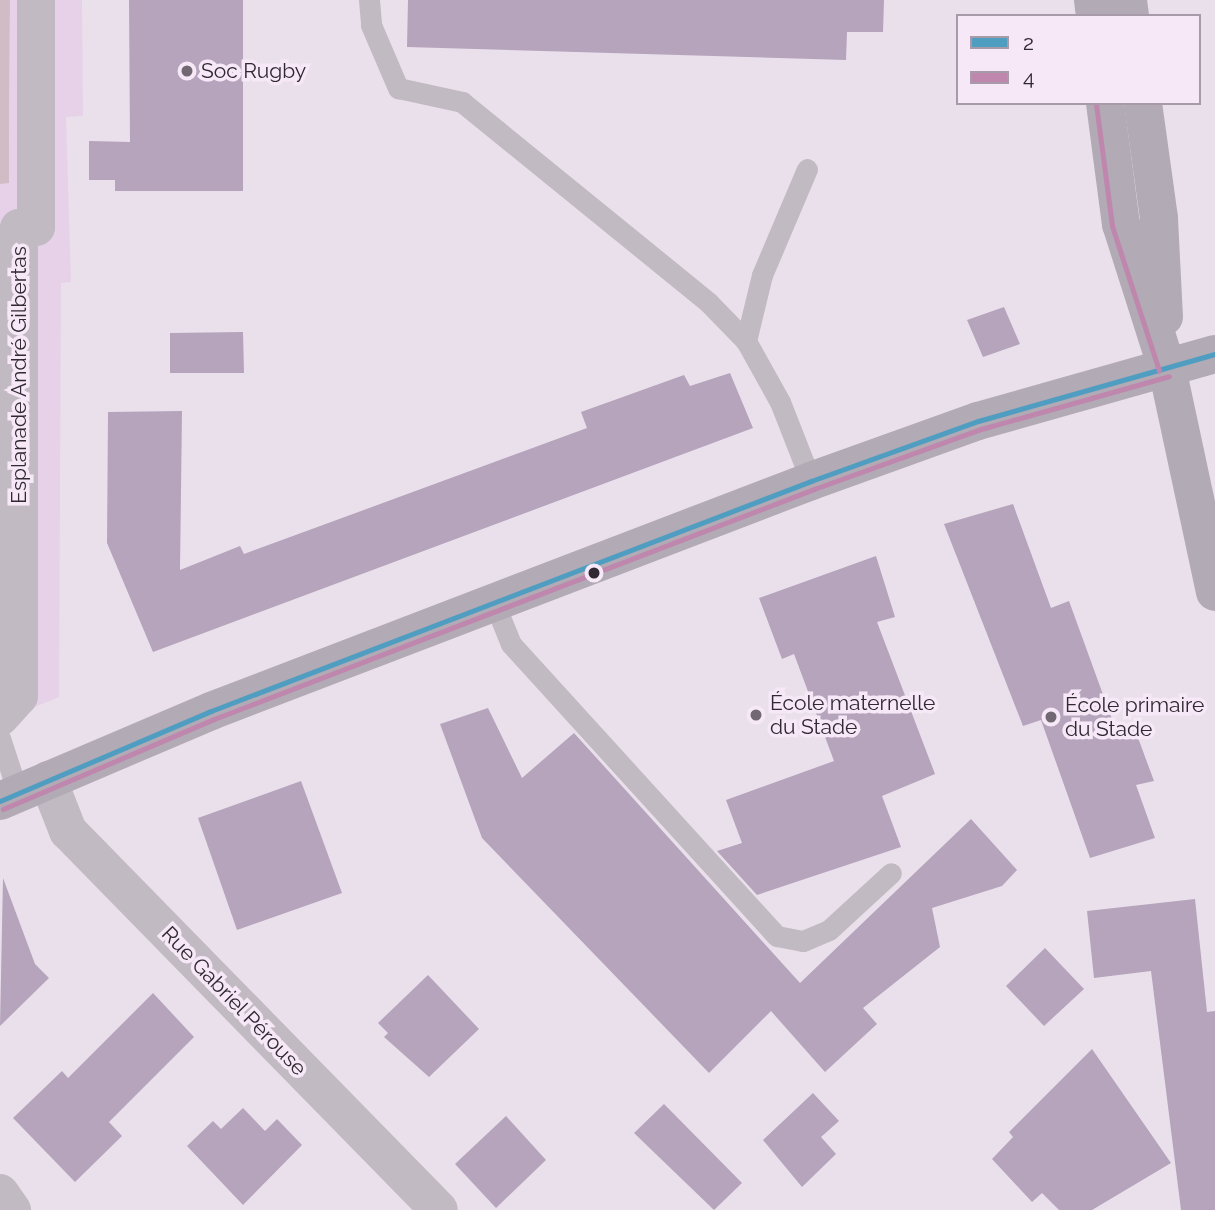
<!DOCTYPE html>
<meta charset="utf-8">
<style>
body{margin:0}
#map{position:relative;width:1215px;height:1210px;overflow:hidden;background:#eae0eb;font-family:Raleway,sans-serif}
div>[style]{position:absolute}
[style*='--x']{left:calc(var(--x)*1px);top:calc(var(--y)*1px);width:calc(var(--w)*1px);rotate:calc(var(--a)*1deg)}
.green>*{inset:0;background:#d1bcc5}
.plaza>*{inset:0;background:#e6d1e8}
.building>*{inset:0;background:#b5a4bc}
.lane>*{height:21px;margin:-10.5px;padding:0 10.5px;transform-origin:10.5px;border-radius:10.5px;background:#c2bac3}
.street>*{height:38px;margin:-19px;padding:0 19px;transform-origin:19px;border-radius:19px;background:#c2bac3}
.secondary>*{height:38px;margin:-19px;padding:0 19px;transform-origin:19px;border-radius:19px;background:#b2aab4}
.bus-1>*{height:5px;margin:-2.5px;padding:0 2.5px;transform-origin:2.5px;border-radius:2.5px;background:#4f9ec2}
.bus-2>*{height:5px;margin:-2.5px;padding:0 2.5px;transform-origin:2.5px;border-radius:2.5px;background:#bf87ad}
.dots>*{width:19px;height:19px;translate:-50% -50%;box-sizing:border-box;border:4px solid #f6e8f7;border-radius:50%}
span{translate:-50% -50%;white-space:nowrap;text-align:center;line-height:1.15;-webkit-text-stroke:7px #f6e8f7;paint-order:stroke}
.poi-label{font-size:21px;color:#302833}
.left{translate:0 -50%;text-align:left}
.street-label{font-size:21px;color:#302833}
.legend{position:absolute;left:956px;top:14px;width:245px;height:91px;box-sizing:border-box;background:#f6e8f7;border:2px solid #a79ba9;margin:0;padding:9px 12px;list-style:none;font-size:21px;color:#302833}
.legend li{display:flex;align-items:center;gap:14px;height:35px}
.legend b{width:35px;border:2px solid #a79ba9}
</style>
<div id="map">
<div class="green">
<div style="clip-path:polygon(0 0,10px 0,9px 184px,0 184px)"></div>
</div>
<div class="plaza">
<div style="clip-path:polygon(10px 0,82px 0,83px 116px,66px 117px,71px 282px,61px 283px,59px 697px,0 721px,0 184px,9px 183px)"></div>
</div>
<div class="building">
<div style="clip-path:polygon(129px 0,243px 0,243px 191px,115px 191px,115px 180px,89px 180px,89px 141px,130px 142px)"></div>
<div style="clip-path:polygon(408px 0,884px 0,883px 32px,847px 32px,846px 60px,407px 47px)"></div>
<div style="clip-path:polygon(1004px 307px,1020px 344px,983px 357px,967px 320px)"></div>
<div style="clip-path:polygon(243px 332px,244px 373px,170px 373px,170px 333px)"></div>
<div style="clip-path:polygon(730px 373px,753px 428px,153px 652px,107px 543px,108px 412px,182px 411px,180px 570px,240px 546px,244px 554px,587px 428px,581px 412px,684px 375px,690px 386px)"></div>
<div style="clip-path:polygon(1013px 504px,1051px 608px,1069px 601px,1117px 733px,1134px 727px,1154px 781px,1136px 785px,1155px 838px,1090px 858px,1041px 720px,1023px 726px,944px 524px)"></div>
<div style="clip-path:polygon(876px 556px,895px 617px,877px 622px,935px 774px,882px 796px,901px 847px,757px 895px,717px 851px,742px 843px,726px 800px,834px 761px,794px 654px,782px 659px,759px 598px)"></div>
<div style="clip-path:polygon(488px 708px,522px 778px,574px 733px,800px 983px,971px 819px,1017px 870px,1002px 886px,932px 908px,940px 947px,863px 1008px,877px 1024px,825px 1072px,771px 1011px,709px 1073px,482px 838px,440px 724px)"></div>
<div style="clip-path:polygon(301px 781px,342px 893px,237px 930px,198px 818px)"></div>
<div style="clip-path:polygon(3px 878px,35px 964px,49px 978px,0 1026px)"></div>
<div style="clip-path:polygon(1195px 899px,1207px 1012px,1215px 1011px,1215px 1210px,1181px 1210px,1151px 971px,1094px 978px,1087px 911px)"></div>
<div style="clip-path:polygon(1045px 948px,1084px 989px,1044px 1026px,1006px 986px)"></div>
<div style="clip-path:polygon(428px 975px,479px 1029px,429px 1077px,384px 1037px,388px 1033px,378px 1023px)"></div>
<div style="clip-path:polygon(153px 993px,194px 1037px,109px 1122px,122px 1136px,75px 1182px,13px 1118px,62px 1071px,68px 1078px)"></div>
<div style="clip-path:polygon(1092px 1049px,1171px 1163px,1092px 1210px,1059px 1210px,1042px 1193px,1032px 1202px,992px 1159px,1013px 1137px,1009px 1132px)"></div>
<div style="clip-path:polygon(813px 1093px,839px 1121px,821px 1137px,836px 1154px,802px 1187px,763px 1140px)"></div>
<div style="clip-path:polygon(664px 1104px,742px 1183px,714px 1210px,634px 1133px)"></div>
<div style="clip-path:polygon(243px 1108px,265px 1131px,277px 1119px,302px 1145px,243px 1205px,187px 1146px,213px 1121px,221px 1129px)"></div>
<div style="clip-path:polygon(506px 1116px,546px 1160px,496px 1208px,455px 1164px)"></div>
</div>
<div class="lane">
<div style="--x:369;--y:0;--w:25;--a:85"></div>
<div style="--x:371;--y:25;--w:69;--a:66.8"></div>
<div style="--x:398;--y:88;--w:66;--a:12.3"></div>
<div style="--x:462;--y:102;--w:318;--a:39.1"></div>
<div style="--x:709;--y:303;--w:53;--a:45.8"></div>
<div style="--x:746;--y:341;--w:70;--a:60.9"></div>
<div style="--x:780;--y:402;--w:85;--a:68.6"></div>
<div style="--x:746;--y:341;--w:68;--a:-76.4"></div>
<div style="--x:762;--y:275;--w:115;--a:-67"></div>
<div style="--x:494;--y:602;--w:45;--a:68"></div>
<div style="--x:511;--y:644;--w:395;--a:47.7"></div>
<div style="--x:777;--y:936;--w:26;--a:11"></div>
<div style="--x:803;--y:941;--w:28;--a:-23"></div>
<div style="--x:829;--y:930;--w:84;--a:-42.6"></div>
<div style="--x:0;--y:738;--w:58;--a:71.9"></div>
</div>
<div class="street">
<div style="--x:0;--y:717;--w:28;--a:-48"></div>
<div style="--x:19;--y:696;--w:468;--a:-90"></div>
<div style="--x:19;--y:228;--w:17;--a:-3"></div>
<div style="--x:36;--y:227;--w:227;--a:-90"></div>
<div style="--x:48;--y:780;--w:55;--a:68.6"></div>
<div style="--x:68;--y:831;--w:530;--a:45.61"></div>
<div style="--x:0;--y:1193;--w:21;--a:55"></div>
</div>
<div class="secondary">
<div style="--x:1093;--y:0;--w:16;--a:83"></div>
<div style="--x:1128;--y:0;--w:16;--a:83"></div>
<div style="--x:1105;--y:103;--w:122;--a:82.5"></div>
<div style="--x:1121;--y:224;--w:151;--a:72.3"></div>
<div style="--x:1167;--y:368;--w:229;--a:77.9"></div>
<div style="--x:1143;--y:103;--w:117;--a:82.1"></div>
<div style="--x:1159;--y:219;--w:98;--a:87.1"></div>
<div style="--x:0;--y:801;--w:229;--a:-23.1"></div>
<div style="--x:211;--y:711;--w:643;--a:-20.97"></div>
<div style="--x:811;--y:481;--w:177;--a:-19.8"></div>
<div style="--x:978;--y:421;--w:246;--a:-15.8"></div>
</div>
<div class="bus-1">
<div style="--x:0;--y:801;--w:229;--a:-23.1"></div>
<div style="--x:211;--y:711;--w:643;--a:-20.97"></div>
<div style="--x:811;--y:481;--w:177;--a:-19.8"></div>
<div style="--x:978;--y:421;--w:246;--a:-15.8"></div>
</div>
<div class="bus-2">
<div style="--x:1096;--y:104;--w:123;--a:82.5"></div>
<div style="--x:1112;--y:226;--w:152;--a:72"></div>
<div style="--x:3;--y:809;--w:229;--a:-23.1"></div>
<div style="--x:214;--y:719;--w:643;--a:-20.97"></div>
<div style="--x:814;--y:489;--w:177;--a:-19.8"></div>
<div style="--x:981;--y:429;--w:195;--a:-15.7"></div>
</div>
<div class="dots">
<div style="left:187px;top:71px;background:#716873"></div>
<div style="left:594px;top:573px;background:#302833"></div>
<div style="left:756px;top:715px;background:#716873"></div>
<div style="left:1051px;top:717px;background:#716873"></div>
</div>
<div class="poi-label">
<span class="left" style="left:201px;top:71px">Soc Rugby</span>
<span class="left" style="left:770px;top:715px">École maternelle<br>du Stade</span>
<span class="left" style="left:1065px;top:717px">École primaire<br>du Stade</span>
</div>
<div class="street-label">
<span style="left:19px;top:375px;rotate:-90deg">Esplanade André Gilbertas</span>
<span style="left:234px;top:1001px;rotate:46deg">Rue Gabriel Pérouse</span>
</div>
<ul class="legend">
<li><b style="height:9px;background:#4f9ec2"></b>2</li>
<li><b style="height:9px;background:#bf87ad"></b>4</li>
</ul>
</div>
